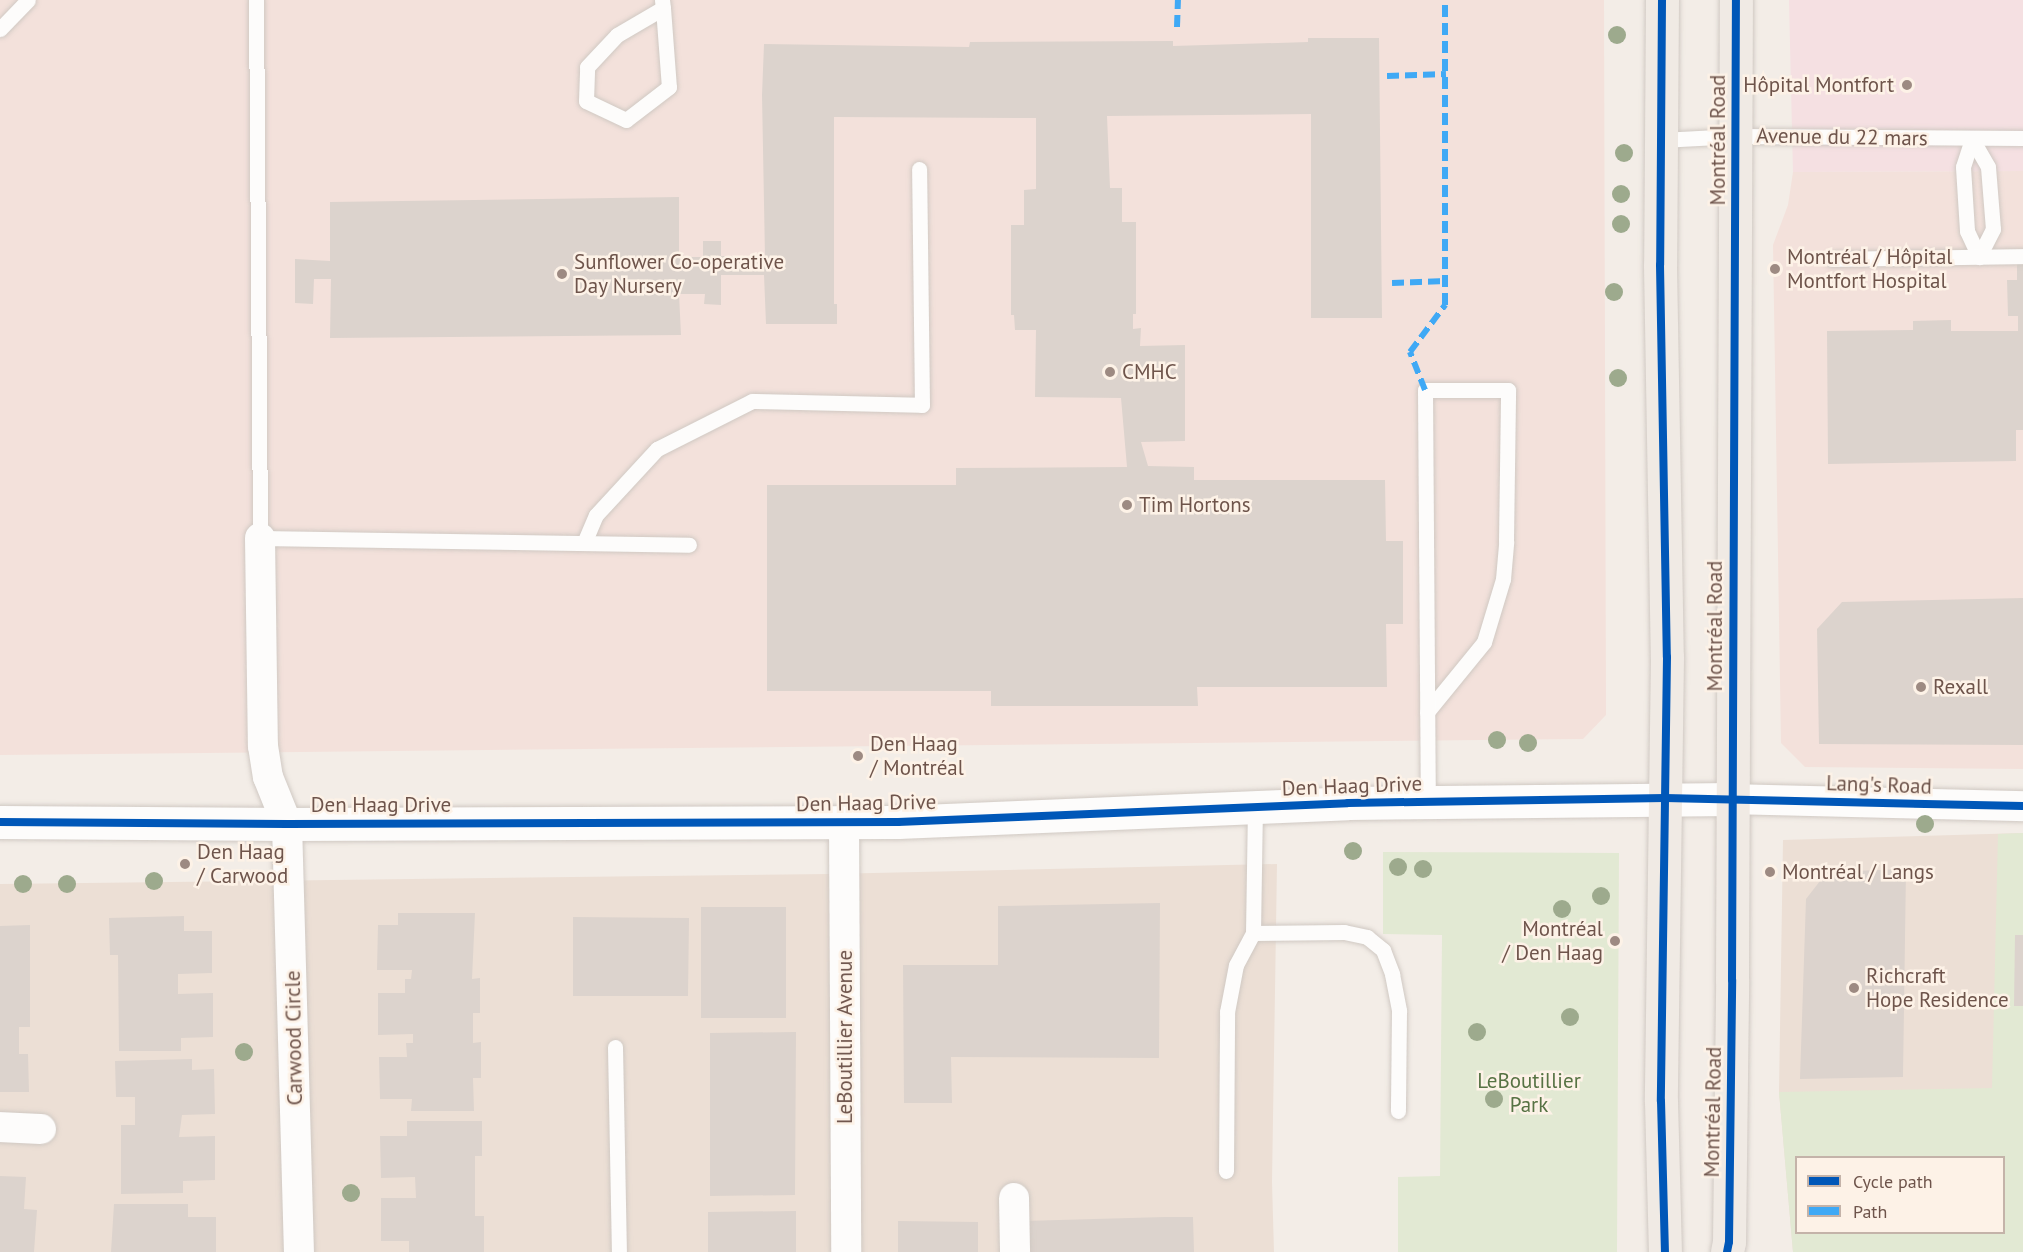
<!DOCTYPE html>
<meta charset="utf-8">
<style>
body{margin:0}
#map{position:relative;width:2023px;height:1252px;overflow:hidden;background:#f3ede7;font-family:"PT Sans",sans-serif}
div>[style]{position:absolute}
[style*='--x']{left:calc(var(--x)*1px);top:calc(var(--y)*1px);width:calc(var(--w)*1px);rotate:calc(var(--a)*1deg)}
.residential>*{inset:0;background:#ecdfd5}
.commercial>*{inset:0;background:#f3e1db}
.medical>*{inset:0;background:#f5e0e2}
.green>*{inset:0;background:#e2e9d3}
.building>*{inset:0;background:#dcd3cd}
.roads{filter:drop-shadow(0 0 2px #d0c9c3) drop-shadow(0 0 2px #d0c9c3)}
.service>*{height:15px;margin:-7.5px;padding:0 7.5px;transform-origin:7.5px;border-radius:7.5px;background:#fdfcfb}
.minor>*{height:30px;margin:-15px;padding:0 15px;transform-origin:15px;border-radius:15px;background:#fdfcfb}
.tertiary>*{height:33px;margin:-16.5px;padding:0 16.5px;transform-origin:16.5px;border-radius:16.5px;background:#fdfcfb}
.primary>*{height:33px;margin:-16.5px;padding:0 16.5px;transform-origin:16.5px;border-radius:16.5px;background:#f0eae4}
.quiet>*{height:6px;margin-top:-3px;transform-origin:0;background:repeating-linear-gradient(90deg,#3fa9f5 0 12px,transparent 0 18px)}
.cycleway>*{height:8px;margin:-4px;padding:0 4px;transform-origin:4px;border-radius:4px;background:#0057b8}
.trees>*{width:18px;height:18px;margin:-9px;border-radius:50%;background:#9daa8d}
.dots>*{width:16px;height:16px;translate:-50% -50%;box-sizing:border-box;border:3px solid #fdf2e7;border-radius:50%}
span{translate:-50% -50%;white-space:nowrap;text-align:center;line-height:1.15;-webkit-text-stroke:5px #fdf2e7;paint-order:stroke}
.poi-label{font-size:21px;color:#6e544b}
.right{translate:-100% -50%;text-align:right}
.left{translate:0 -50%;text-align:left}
.street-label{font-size:21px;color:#6e544b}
.park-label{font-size:21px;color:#577344}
.legend{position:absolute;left:1795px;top:1156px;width:210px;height:78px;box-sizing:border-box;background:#fdf2e7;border:2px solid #c4b3a9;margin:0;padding:8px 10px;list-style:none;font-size:18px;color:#6e544b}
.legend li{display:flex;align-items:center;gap:12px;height:30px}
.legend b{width:30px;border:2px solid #c4b3a9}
</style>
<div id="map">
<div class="residential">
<div style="clip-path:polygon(evenodd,2023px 833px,2023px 1252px,1793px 1252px,1779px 1092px,1783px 840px,2023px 833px,1796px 1158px,2004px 1158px,2004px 1232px,1796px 1232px,1796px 1158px)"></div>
<div style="clip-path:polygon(1277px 864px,1272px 1182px,1274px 1252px,0 1252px,0 884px,829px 874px)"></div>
</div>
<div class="commercial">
<div style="clip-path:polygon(0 0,1604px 0,1606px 715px,1583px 739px,0 755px)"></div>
<div style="clip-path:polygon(2023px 171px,2023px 769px,1805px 767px,1781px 743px,1773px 245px,1788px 205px,1793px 172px)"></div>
</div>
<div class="medical">
<div style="clip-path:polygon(1789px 0,2023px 0,2023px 171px,1793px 172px)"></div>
</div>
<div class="green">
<div style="clip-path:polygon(evenodd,2023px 833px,2023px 1252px,1793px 1252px,1779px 1092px,1992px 1088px,1998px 834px,2023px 833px,1796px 1158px,2004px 1158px,2004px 1232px,1796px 1232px,1796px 1158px)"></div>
<div style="clip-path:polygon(1383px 852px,1619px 853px,1617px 1252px,1398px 1252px,1398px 1177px,1440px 1176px,1442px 935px,1383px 934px)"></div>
</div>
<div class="building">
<div style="clip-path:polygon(1308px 38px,1379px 38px,1382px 318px,1311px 318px,1311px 114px,1107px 116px,1110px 188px,1122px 188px,1122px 222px,1136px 222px,1136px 314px,1133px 314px,1133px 329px,1141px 328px,1140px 346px,1185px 345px,1185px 441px,1141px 442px,1148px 466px,1194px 467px,1194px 480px,1385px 480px,1386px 541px,1403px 541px,1403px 624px,1386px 624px,1387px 687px,1197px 687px,1198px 706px,991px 706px,991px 691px,767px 691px,767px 485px,956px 485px,956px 468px,1127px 467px,1121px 398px,1035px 397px,1036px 330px,1015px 330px,1014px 315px,1011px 315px,1011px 225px,1024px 225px,1024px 190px,1036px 189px,1036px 118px,834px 117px,834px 304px,837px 304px,837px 324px,766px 324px,764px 275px,721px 275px,721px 305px,704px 304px,705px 294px,679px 294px,681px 335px,330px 338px,331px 279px,314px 279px,313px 304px,295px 303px,295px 259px,330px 261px,330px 202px,679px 197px,679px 257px,703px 257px,703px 241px,721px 241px,721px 256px,765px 257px,762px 95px,764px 44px,969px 47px,970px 42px,1173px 41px,1173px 46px,1308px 42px)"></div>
<div style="clip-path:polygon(2017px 264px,2023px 264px,2023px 430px,2016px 430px,2016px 461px,1828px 464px,1827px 331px,1913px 330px,1913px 321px,1951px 320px,1951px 331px,2018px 331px,2018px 316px,2008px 316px,2007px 280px,2017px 280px)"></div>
<div style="clip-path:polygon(2023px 598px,2023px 745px,1819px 744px,1817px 629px,1842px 602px)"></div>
<div style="clip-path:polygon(1906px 869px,1903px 1077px,1800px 1079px,1806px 899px,1827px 872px)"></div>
<div style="clip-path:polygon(1160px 903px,1159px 1058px,951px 1057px,952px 1103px,904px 1103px,903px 965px,998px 965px,998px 906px)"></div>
<div style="clip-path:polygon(701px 907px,786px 907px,786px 1018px,701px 1018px)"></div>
<div style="clip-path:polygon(398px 913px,475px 913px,472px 979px,480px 978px,480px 1013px,473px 1013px,473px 1043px,481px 1042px,481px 1078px,473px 1078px,474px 1111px,411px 1111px,412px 1099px,380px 1099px,379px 1057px,407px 1057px,406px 1043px,413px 1043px,413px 1034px,378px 1035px,378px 993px,405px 993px,405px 979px,411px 979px,412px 970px,377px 970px,378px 925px,398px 925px)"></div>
<div style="clip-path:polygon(184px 916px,184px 931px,212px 931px,212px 973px,178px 974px,178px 994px,213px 993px,213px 1037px,181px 1038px,181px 1051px,119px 1051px,118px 955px,110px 955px,109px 918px)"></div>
<div style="clip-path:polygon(573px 917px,689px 918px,688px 996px,573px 996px)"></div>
<div style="clip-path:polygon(30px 925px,30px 1027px,19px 1027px,19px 1054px,28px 1054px,29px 1092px,0 1092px,0 926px)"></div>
<div style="clip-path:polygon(2015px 935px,2023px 935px,2023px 1006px,2014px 1006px)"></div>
<div style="clip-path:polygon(796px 1032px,795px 1195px,710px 1196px,710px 1033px)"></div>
<div style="clip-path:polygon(192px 1059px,192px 1070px,214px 1069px,215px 1114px,182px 1115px,179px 1137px,215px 1136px,215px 1180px,183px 1181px,183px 1193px,121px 1194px,121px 1125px,135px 1125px,135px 1097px,116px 1097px,115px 1061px)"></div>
<div style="clip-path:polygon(407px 1121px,482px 1121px,482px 1156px,475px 1156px,475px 1216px,484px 1216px,484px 1252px,409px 1252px,409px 1241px,381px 1241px,381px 1198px,416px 1198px,415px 1177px,381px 1178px,380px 1136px,407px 1136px)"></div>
<div style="clip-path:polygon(0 1176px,26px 1177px,24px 1209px,37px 1210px,34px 1252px,0 1252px)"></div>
<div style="clip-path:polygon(114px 1204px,188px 1204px,188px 1217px,216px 1217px,216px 1252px,111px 1252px)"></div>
<div style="clip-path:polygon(796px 1211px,796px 1252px,708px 1252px,708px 1212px)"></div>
<div style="clip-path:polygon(1165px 1217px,1193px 1217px,1194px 1252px,1025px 1252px,1024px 1221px)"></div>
<div style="clip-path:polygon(898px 1221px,978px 1222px,978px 1252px,898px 1252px)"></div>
</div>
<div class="roads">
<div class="service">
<div style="--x:256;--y:0;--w:538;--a:89.57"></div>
<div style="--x:260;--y:538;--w:429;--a:0.9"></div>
<div style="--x:662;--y:0;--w:8;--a:83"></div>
<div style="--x:663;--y:8;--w:79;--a:85.7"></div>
<div style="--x:669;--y:87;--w:54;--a:142.5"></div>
<div style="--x:626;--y:120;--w:44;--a:-154.6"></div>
<div style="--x:586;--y:101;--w:34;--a:-88"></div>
<div style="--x:587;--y:67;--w:44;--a:-46.8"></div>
<div style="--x:617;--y:35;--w:53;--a:-30.4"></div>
<div style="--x:0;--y:29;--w:40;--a:-46"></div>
<div style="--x:1972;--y:139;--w:32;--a:60"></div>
<div style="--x:1988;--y:167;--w:62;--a:85.4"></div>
<div style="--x:1993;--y:229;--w:31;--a:117"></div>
<div style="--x:1972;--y:139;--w:29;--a:108"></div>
<div style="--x:1963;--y:167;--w:64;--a:86.4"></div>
<div style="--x:1967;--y:231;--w:29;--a:65"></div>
<div style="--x:1661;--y:140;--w:75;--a:-3.1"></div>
<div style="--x:1736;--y:136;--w:287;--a:0.4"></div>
<div style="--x:1832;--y:259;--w:191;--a:-0.9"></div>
<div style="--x:584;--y:543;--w:30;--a:-67"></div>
<div style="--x:596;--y:515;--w:90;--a:-47.3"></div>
<div style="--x:657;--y:449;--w:106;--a:-26.8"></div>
<div style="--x:752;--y:401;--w:170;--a:1.3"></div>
<div style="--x:922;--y:405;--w:236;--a:-90.7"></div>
<div style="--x:1427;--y:712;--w:90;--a:-50.8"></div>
<div style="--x:1484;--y:642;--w:66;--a:-73.2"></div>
<div style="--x:1503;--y:579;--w:38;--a:-85"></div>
<div style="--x:1506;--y:541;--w:151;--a:-89.2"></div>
<div style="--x:1508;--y:390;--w:83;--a:180"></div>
<div style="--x:1425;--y:390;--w:411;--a:89.6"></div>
<div style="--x:1253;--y:933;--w:91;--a:-0.6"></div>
<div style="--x:1344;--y:932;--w:24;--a:12"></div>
<div style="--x:1367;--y:937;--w:21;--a:39"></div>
<div style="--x:1383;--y:950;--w:26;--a:69"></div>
<div style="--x:1392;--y:974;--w:38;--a:79"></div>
<div style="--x:1399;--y:1011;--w:100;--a:90.6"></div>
<div style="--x:615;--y:1047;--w:205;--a:88.9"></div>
<div style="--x:1226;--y:1171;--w:159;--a:-89.6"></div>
<div style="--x:1227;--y:1012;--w:48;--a:-79.2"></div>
<div style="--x:1236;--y:965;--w:36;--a:-62"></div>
<div style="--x:1253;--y:933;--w:125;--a:-89.1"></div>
</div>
<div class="minor">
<div style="--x:260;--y:538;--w:208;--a:89.2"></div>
<div style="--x:263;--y:746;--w:31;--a:81"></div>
<div style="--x:268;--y:777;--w:51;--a:68"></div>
<div style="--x:287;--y:824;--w:428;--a:88.4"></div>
<div style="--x:1733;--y:799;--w:290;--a:1.4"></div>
<div style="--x:844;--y:822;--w:430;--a:89.7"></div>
<div style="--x:0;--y:1127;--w:41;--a:2.8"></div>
<div style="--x:1014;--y:1198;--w:54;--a:88.9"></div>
</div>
<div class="tertiary">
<div style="--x:0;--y:822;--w:287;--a:0.4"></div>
<div style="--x:287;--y:824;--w:611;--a:-0.19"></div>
<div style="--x:898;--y:822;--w:450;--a:-2.4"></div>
<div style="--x:1348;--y:803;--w:385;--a:-0.6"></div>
</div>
<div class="primary">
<div style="--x:1662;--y:0;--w:265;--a:90.4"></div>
<div style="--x:1660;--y:265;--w:392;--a:89"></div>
<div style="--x:1667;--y:657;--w:444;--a:90.8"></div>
<div style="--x:1661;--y:1101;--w:151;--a:88.5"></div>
<div style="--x:1727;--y:1252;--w:10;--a:-79"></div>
<div style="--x:1729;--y:1242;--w:262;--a:-89.3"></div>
<div style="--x:1732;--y:980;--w:980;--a:-89.77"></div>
</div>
</div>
<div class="quiet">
<div style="--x:1177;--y:27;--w:27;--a:-88"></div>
<div style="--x:1387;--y:76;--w:59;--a:-1.9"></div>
<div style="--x:1392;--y:283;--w:54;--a:-2.1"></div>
<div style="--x:1425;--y:390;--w:41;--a:-111.5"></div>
<div style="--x:1410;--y:352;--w:59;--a:-53.3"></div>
<div style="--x:1445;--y:305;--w:305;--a:-90"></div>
</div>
<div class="cycleway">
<div style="--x:1662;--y:0;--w:265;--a:90.4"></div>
<div style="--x:1660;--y:265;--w:392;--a:89"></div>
<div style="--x:1667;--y:657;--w:444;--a:90.8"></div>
<div style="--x:1661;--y:1101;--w:151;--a:88.5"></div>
<div style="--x:0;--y:822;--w:287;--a:0.4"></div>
<div style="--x:287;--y:824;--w:611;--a:-0.19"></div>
<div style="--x:898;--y:822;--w:450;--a:-2.4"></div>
<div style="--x:1348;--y:803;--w:317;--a:-0.9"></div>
<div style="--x:1665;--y:798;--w:358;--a:1.3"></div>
<div style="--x:1727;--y:1252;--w:10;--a:-79"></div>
<div style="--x:1729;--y:1242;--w:262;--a:-89.3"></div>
<div style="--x:1732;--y:980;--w:980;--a:-89.77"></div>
</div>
<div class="trees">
<div style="left:1617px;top:35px"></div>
<div style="left:1624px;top:153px"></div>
<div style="left:1621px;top:194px"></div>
<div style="left:1621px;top:224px"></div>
<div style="left:1614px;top:292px"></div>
<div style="left:1618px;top:378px"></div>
<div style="left:1497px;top:740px"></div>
<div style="left:1528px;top:743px"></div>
<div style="left:1925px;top:824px"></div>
<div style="left:1353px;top:851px"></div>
<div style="left:1398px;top:867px"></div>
<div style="left:1423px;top:869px"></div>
<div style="left:154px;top:881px"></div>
<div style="left:23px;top:884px"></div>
<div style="left:67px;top:884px"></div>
<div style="left:1601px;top:896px"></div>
<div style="left:1562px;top:909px"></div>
<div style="left:1570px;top:1017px"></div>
<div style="left:1477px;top:1032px"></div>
<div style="left:244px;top:1052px"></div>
<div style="left:1494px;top:1099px"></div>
<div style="left:351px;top:1193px"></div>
</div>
<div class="dots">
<div style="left:1907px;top:85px;background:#9d8a82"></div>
<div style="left:1775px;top:269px;background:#9d8a82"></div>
<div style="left:562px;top:274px;background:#9d8a82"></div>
<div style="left:1110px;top:372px;background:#9d8a82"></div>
<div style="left:1127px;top:505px;background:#9d8a82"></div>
<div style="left:1921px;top:687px;background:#9d8a82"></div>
<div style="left:858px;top:756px;background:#9d8a82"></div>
<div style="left:185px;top:864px;background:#9d8a82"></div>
<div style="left:1770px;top:872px;background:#9d8a82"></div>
<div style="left:1615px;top:941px;background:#9d8a82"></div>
<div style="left:1854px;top:988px;background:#9d8a82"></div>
</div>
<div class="poi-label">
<span class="right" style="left:1894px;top:85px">Hôpital Montfort</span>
<span class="left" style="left:1787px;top:269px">Montréal / Hôpital<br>Montfort Hospital</span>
<span class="left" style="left:574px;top:274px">Sunflower Co-operative<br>Day Nursery</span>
<span class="left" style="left:1122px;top:372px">CMHC</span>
<span class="left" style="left:1139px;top:505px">Tim Hortons</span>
<span class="left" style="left:1933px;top:687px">Rexall</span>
<span class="left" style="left:870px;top:756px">Den Haag<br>/ Montréal</span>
<span class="left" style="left:197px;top:864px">Den Haag<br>/ Carwood</span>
<span class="left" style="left:1782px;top:872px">Montréal / Langs</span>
<span class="right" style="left:1603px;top:941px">Montréal<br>/ Den Haag</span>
<span class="left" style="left:1866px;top:988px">Richcraft<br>Hope Residence</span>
</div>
<div class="street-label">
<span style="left:1842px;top:137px;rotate:1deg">Avenue du 22 mars</span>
<span style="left:1718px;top:140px;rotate:-90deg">Montréal Road</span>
<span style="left:1715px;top:626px;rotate:-90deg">Montréal Road</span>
<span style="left:1879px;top:785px;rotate:2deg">Lang's Road</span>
<span style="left:1352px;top:786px;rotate:-2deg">Den Haag Drive</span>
<span style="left:866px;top:803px;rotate:-1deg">Den Haag Drive</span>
<span style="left:381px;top:805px">Den Haag Drive</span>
<span style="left:845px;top:1037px;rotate:-90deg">LeBoutillier Avenue</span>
<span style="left:294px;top:1038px;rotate:-91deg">Carwood Circle</span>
<span style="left:1713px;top:1112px;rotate:-89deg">Montréal Road</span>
</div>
<div class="park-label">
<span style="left:1529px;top:1093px">LeBoutillier<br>Park</span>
</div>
<ul class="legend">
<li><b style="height:8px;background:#0057b8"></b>Cycle path</li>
<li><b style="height:8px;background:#3fa9f5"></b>Path</li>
</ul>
</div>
